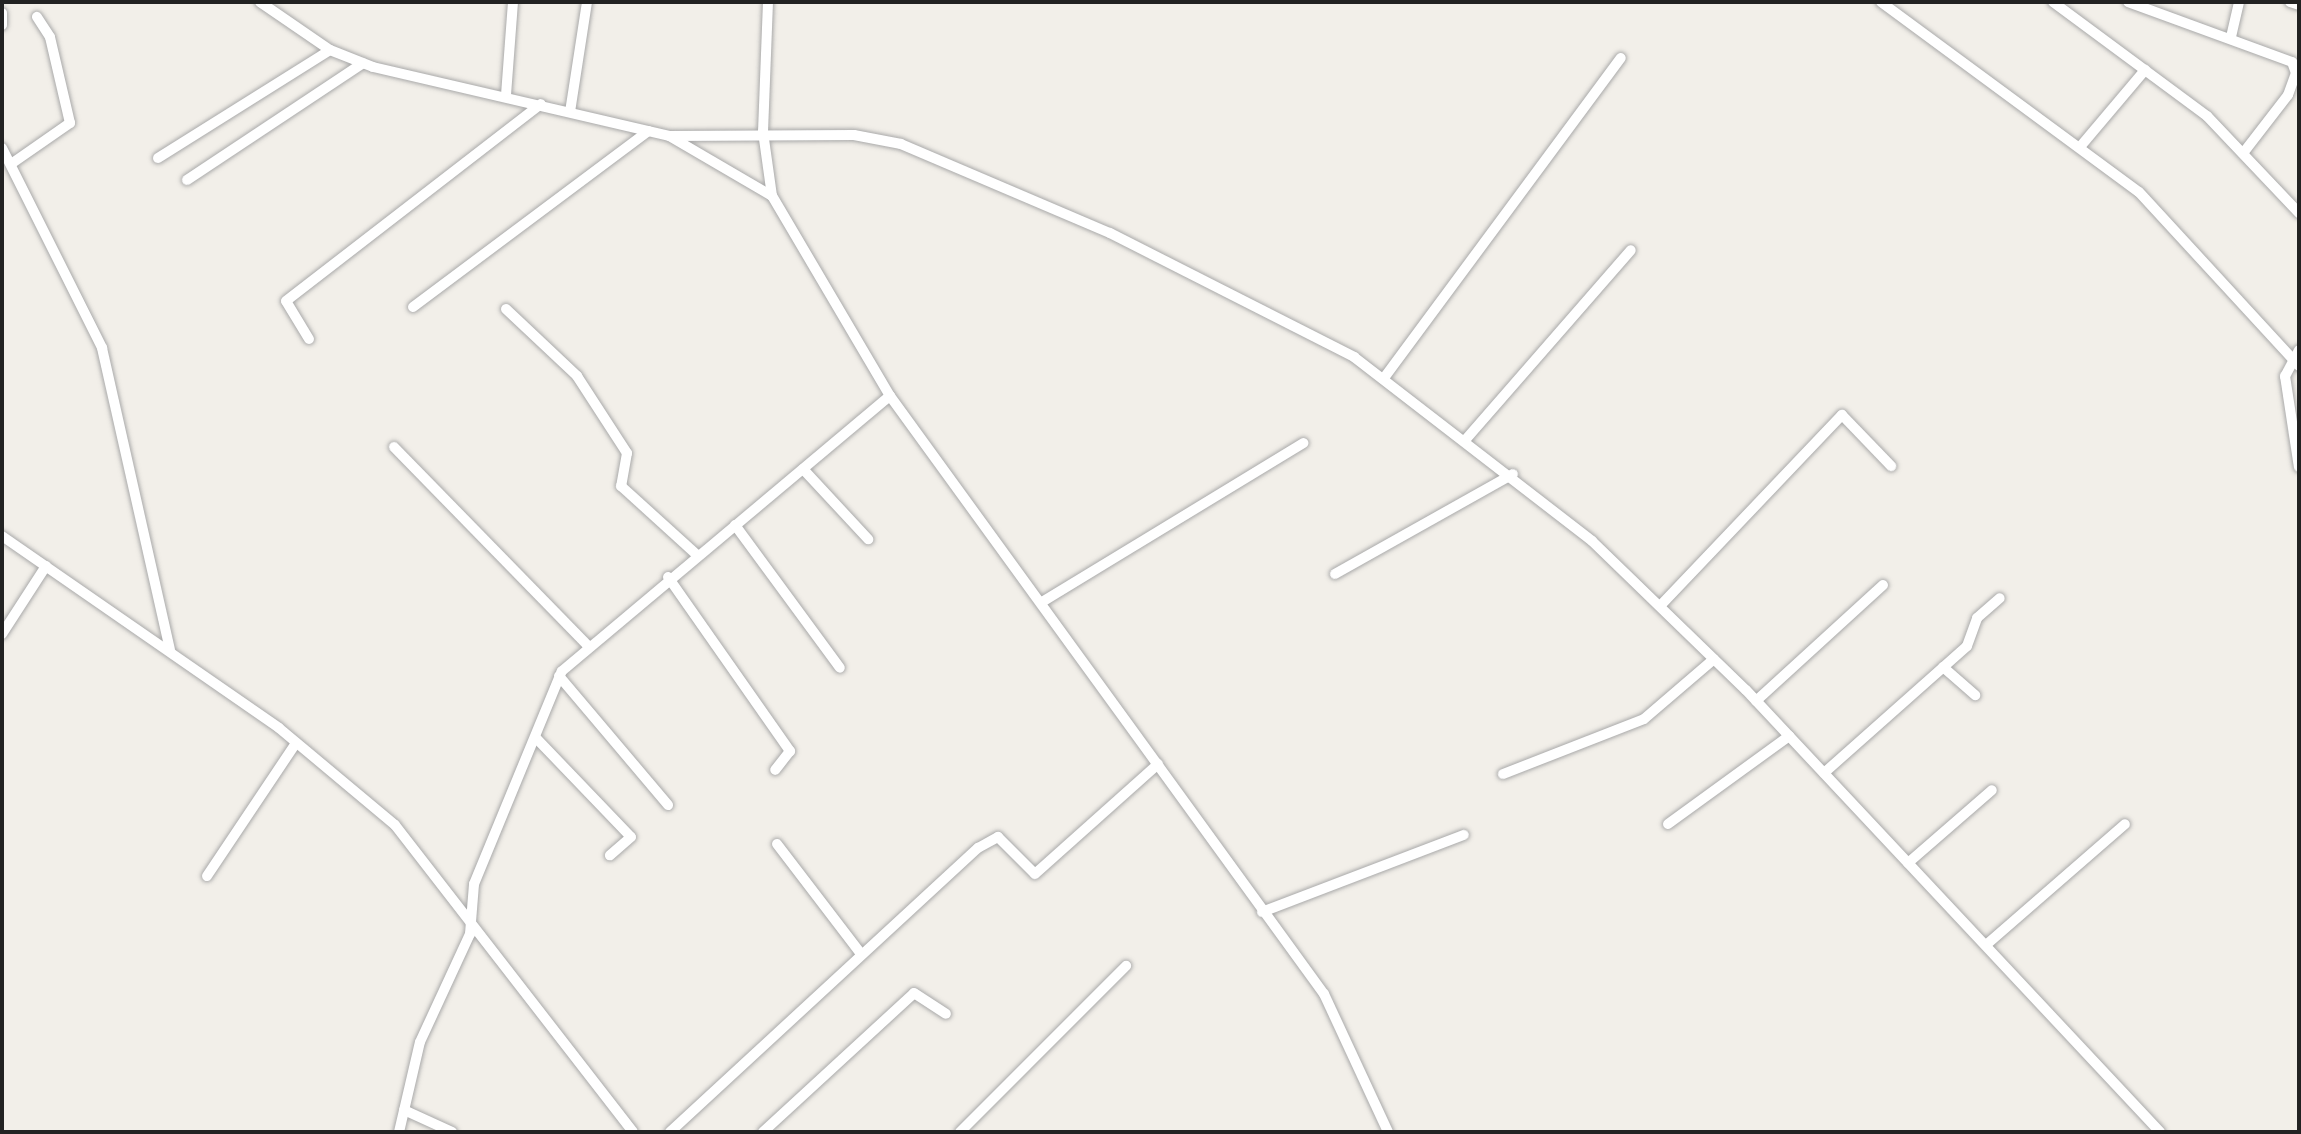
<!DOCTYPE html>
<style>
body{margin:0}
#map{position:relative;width:2301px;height:1134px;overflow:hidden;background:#f2efe9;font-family:"Roboto Condensed",sans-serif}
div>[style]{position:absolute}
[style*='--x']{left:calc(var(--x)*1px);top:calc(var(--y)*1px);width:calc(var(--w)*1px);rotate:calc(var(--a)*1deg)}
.roads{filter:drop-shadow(0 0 2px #a9a9a9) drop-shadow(0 0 2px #a9a9a9)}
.street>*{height:10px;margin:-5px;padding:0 5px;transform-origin:5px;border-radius:5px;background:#fff}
span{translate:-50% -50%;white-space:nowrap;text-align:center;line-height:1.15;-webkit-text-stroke:6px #fff;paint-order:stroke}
.frame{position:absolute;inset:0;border:4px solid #222;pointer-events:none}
</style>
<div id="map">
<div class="roads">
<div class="street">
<div style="--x:260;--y:2;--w:85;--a:34.4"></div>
<div style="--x:330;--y:50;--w:46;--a:21.6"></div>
<div style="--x:373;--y:67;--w:304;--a:13.1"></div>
<div style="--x:669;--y:136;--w:185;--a:-0.3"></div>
<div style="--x:854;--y:135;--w:48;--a:10.8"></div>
<div style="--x:901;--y:144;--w:227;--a:23.1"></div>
<div style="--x:1110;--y:233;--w:274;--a:26.9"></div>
<div style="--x:1354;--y:357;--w:301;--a:37.7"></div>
<div style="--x:1592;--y:541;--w:214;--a:44.1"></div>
<div style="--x:1746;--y:690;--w:606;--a:46.87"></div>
<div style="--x:1881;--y:2;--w:320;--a:36.4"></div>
<div style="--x:2139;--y:192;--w:236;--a:47.4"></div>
<div style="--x:2053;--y:2;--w:192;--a:36.5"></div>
<div style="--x:2207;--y:116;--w:134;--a:46.5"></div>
<div style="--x:2128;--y:2;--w:175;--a:20.1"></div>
<div style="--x:2292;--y:62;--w:12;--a:70"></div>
<div style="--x:2296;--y:73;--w:23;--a:110"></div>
<div style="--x:2288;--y:95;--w:72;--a:127.7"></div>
<div style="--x:2290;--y:2;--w:9;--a:18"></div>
<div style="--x:2;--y:13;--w:12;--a:90"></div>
<div style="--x:2231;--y:37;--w:36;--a:-77"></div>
<div style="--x:506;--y:95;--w:93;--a:-85.7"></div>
<div style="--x:570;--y:112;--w:111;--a:-81.2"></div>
<div style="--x:671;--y:137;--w:117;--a:30.3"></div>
<div style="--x:2080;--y:147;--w:101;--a:-49.8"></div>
<div style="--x:2;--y:148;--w:224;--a:63.4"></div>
<div style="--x:102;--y:348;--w:309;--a:77.3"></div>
<div style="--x:158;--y:158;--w:203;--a:-32.1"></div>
<div style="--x:11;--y:164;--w:72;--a:-34.8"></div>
<div style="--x:70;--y:123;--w:88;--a:-103.1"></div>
<div style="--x:50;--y:37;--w:24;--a:-123"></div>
<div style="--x:187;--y:180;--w:211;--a:-33.6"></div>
<div style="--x:413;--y:307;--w:294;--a:-36.8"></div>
<div style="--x:506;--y:309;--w:98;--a:43.3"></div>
<div style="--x:577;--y:376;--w:92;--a:57"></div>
<div style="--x:627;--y:453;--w:34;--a:100"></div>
<div style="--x:621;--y:486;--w:101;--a:42.2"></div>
<div style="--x:309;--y:339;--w:44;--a:-121.2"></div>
<div style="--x:286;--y:301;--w:322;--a:-37.7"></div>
<div style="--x:2299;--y:350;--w:30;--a:118"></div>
<div style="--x:2285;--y:376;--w:92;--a:81.3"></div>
<div style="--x:1384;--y:378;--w:398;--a:-53.5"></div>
<div style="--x:890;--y:396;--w:739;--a:54.03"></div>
<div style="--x:1324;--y:994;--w:152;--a:65.1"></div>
<div style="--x:1467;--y:438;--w:249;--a:-48.9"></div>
<div style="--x:394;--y:447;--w:278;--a:45.7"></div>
<div style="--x:803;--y:469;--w:96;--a:47.1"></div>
<div style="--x:735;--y:525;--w:177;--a:53.7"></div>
<div style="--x:2;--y:536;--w:337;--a:34.7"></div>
<div style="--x:279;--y:728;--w:151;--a:39.9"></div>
<div style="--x:395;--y:825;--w:388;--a:52.2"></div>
<div style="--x:1335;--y:574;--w:204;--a:-29.3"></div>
<div style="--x:668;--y:577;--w:213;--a:55"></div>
<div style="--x:790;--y:751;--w:24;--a:128"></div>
<div style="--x:1042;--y:602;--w:306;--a:-31.3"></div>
<div style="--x:1660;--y:606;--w:264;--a:-46.4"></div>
<div style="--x:1842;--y:415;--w:71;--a:46.1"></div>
<div style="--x:2;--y:634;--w:81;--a:-57.1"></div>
<div style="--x:1943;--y:667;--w:43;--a:41.2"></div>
<div style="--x:559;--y:676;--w:169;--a:49.8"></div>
<div style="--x:1756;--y:701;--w:172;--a:-42.4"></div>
<div style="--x:536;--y:738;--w:137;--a:46.2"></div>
<div style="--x:631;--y:837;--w:28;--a:139"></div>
<div style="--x:1824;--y:773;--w:191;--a:-41.6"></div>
<div style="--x:1967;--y:646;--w:30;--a:-70"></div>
<div style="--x:1977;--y:618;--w:30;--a:-41"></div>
<div style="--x:1503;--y:774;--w:151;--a:-21.3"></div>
<div style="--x:1644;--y:719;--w:92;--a:-40.6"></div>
<div style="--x:1668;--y:824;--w:150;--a:-36"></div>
<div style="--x:777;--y:844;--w:138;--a:52.6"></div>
<div style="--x:1908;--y:863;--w:111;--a:-41"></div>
<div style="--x:207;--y:876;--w:160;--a:-56.2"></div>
<div style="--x:1262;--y:912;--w:216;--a:-20.9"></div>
<div style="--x:1986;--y:945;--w:184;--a:-41"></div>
<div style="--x:404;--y:1110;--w:53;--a:24.6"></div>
<div style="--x:399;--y:1132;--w:92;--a:-76.9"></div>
<div style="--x:420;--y:1042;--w:119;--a:-65.2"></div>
<div style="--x:470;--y:934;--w:50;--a:-85.4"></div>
<div style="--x:474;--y:884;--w:230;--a:-67.6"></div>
<div style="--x:562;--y:671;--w:428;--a:-40"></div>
<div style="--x:890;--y:396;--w:232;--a:-120.5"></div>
<div style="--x:772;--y:196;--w:65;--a:-98"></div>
<div style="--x:763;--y:132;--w:130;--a:-87.8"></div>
<div style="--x:670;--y:1132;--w:419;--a:-42.7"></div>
<div style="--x:978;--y:848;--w:23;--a:-29"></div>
<div style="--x:998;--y:837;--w:52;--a:45"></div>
<div style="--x:1035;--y:874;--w:165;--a:-41.8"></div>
<div style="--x:763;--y:1132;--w:205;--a:-42.6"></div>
<div style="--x:914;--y:993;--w:38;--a:33"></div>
<div style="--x:960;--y:1132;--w:235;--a:-45"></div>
</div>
</div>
<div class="frame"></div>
</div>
